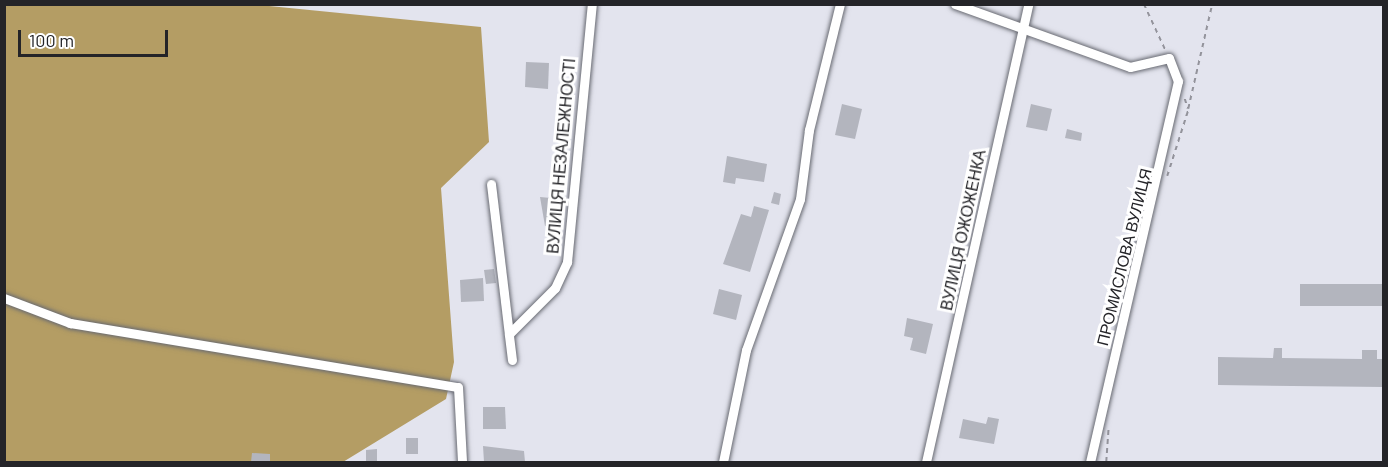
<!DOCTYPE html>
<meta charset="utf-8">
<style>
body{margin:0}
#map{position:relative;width:1388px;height:467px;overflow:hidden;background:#e3e4ee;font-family:Barlow,sans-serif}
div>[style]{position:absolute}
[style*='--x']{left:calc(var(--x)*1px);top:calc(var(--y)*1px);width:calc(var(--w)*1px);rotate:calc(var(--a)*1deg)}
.forest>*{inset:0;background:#b49d64}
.building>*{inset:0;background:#b3b5be}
.path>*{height:1.5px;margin-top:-0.75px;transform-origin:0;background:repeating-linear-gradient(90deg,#93939b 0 4.5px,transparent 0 9px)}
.roads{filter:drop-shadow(0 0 2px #686a72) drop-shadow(0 0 2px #686a72)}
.street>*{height:9px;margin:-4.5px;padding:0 4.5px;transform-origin:4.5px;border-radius:4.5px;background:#fff}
span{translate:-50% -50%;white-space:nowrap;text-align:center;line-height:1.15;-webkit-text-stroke:6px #fff;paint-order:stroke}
.street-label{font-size:16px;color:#242428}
.frame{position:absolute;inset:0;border:6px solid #242428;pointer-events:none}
.scale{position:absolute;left:18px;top:30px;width:150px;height:27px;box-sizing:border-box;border:3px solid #242428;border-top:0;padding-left:8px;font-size:18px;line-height:21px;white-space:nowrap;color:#242428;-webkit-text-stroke:4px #fff;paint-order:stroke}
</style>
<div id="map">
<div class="forest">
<div style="clip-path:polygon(250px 4px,481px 27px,489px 142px,441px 188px,454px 362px,446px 399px,343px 462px,5px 462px,4px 5px)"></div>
</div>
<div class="building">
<div style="clip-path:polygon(526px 62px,549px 63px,548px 89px,525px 87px)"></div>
<div style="clip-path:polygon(842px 104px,862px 109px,855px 139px,835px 135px)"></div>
<div style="clip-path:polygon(1031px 104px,1052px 109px,1047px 131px,1026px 127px)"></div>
<div style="clip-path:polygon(1067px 129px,1082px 133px,1081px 141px,1065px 138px)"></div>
<div style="clip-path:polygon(727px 156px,767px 164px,764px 182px,736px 178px,735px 184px,723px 182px)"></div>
<div style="clip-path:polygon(774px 192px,781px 194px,779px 205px,771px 203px)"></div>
<div style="clip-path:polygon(540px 197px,562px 199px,559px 228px,545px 226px)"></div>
<div style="clip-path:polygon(754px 206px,769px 210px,750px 272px,723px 264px,741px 214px,751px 217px)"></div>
<div style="clip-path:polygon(494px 269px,496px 283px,486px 284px,484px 270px)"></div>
<div style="clip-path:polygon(483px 278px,484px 301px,461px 302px,460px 280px)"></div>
<div style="clip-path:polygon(1300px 284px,1383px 284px,1383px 306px,1300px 306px)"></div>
<div style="clip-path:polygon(719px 289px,742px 295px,736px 320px,713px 314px)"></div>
<div style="clip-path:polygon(907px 318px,933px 324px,926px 354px,910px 350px,913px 338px,904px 336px)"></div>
<div style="clip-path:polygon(1274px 348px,1282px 348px,1282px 358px,1362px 359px,1362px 350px,1377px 350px,1377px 359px,1383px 359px,1383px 387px,1218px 385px,1218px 357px,1273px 358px)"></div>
<div style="clip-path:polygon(483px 407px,505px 407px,506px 429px,483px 429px)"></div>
<div style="clip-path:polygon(988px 417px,999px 419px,994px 444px,959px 438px,963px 419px,986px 424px)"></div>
<div style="clip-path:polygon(406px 438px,418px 438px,418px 454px,406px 454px)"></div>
<div style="clip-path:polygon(483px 446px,524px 451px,525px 462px,484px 462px)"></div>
<div style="clip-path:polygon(377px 449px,377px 462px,366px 462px,366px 450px)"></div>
<div style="clip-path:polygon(252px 453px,270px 454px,270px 462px,251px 462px)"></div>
</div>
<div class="path">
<div style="--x:1144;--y:4;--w:50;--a:65"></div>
<div style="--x:1185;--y:99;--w:10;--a:73"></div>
<div style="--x:1188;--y:109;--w:108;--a:-77.1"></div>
<div style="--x:1167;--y:176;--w:69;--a:-72.3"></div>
<div style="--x:1106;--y:462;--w:32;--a:-86"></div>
</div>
<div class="roads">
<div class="street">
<div style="--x:955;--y:4;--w:186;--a:19.8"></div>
<div style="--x:1130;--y:67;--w:40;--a:-13"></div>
<div style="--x:1169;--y:58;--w:25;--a:69"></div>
<div style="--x:1178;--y:81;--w:391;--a:103"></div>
<div style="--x:491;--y:184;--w:151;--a:83.2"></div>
<div style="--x:4;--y:298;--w:71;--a:20.7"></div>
<div style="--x:70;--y:323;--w:393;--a:9.4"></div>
<div style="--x:458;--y:387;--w:75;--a:86.9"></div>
<div style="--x:512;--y:360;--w:26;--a:-97"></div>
<div style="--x:509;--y:334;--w:65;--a:-45"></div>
<div style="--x:555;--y:288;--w:29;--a:-65"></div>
<div style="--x:567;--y:262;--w:259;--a:-84.5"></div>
<div style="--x:723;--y:462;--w:114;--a:-78.4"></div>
<div style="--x:746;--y:350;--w:160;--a:-70.3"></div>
<div style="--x:800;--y:199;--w:70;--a:-82.6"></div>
<div style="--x:809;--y:130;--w:130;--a:-76.2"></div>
<div style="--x:926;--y:462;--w:469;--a:-77.4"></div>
</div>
</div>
<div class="street-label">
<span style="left:561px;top:156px;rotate:-85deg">ВУЛИЦЯ НЕЗАЛЕЖНОСТІ</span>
<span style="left:963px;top:230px;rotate:-78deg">ВУЛИЦЯ ОЖОЖЕНКА</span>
<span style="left:1124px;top:257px;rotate:-76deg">ПРОМИСЛОВА ВУЛИЦЯ</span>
</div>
<div class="frame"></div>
<div class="scale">100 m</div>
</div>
